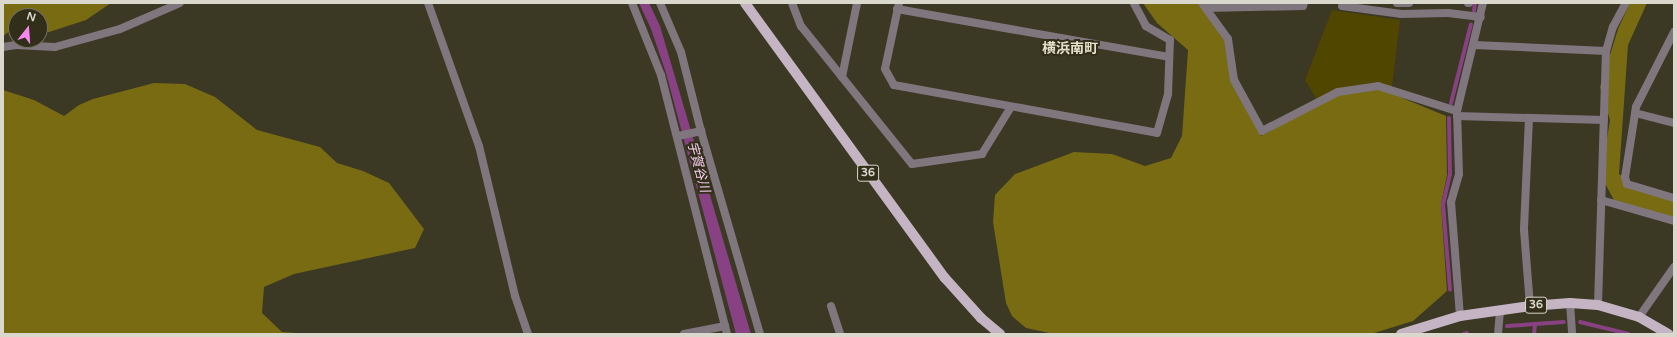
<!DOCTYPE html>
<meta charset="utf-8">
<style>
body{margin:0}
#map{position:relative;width:1677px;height:337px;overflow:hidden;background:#3b3824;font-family:"Varela Round","Noto Sans JP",sans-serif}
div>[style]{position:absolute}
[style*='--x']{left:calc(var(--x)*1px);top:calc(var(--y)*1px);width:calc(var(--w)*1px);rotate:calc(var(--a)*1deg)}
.green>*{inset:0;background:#504600}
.forest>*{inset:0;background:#786b12}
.water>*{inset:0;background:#884182}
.stream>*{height:4px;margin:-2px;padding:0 2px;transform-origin:2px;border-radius:2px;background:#884182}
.minor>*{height:8px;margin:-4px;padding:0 4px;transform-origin:4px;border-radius:4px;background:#7f767e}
.primary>*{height:10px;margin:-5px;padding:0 5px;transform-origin:5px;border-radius:5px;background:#c5b4c3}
span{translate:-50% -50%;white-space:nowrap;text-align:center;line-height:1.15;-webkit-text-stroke:4px #312e1a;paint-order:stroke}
.shield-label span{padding:1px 3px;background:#312e1a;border:1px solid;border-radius:3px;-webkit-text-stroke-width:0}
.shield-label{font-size:11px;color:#dad8cc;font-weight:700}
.water-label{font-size:13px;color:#fbd3f5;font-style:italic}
.quarter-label{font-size:14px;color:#e5e1c9;font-weight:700}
.frame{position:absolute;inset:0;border:4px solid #dad8cc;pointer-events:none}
.north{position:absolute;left:8px;top:8px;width:40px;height:40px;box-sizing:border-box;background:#312e1a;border:1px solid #757261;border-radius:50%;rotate:17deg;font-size:11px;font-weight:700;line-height:16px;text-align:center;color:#dad8cc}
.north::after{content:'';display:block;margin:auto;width:14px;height:18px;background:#f688ed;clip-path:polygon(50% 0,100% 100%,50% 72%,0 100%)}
</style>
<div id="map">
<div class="green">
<div style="clip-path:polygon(1332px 10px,1400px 20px,1392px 87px,1317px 100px,1305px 80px)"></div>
</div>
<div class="forest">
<div style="clip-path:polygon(3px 3px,111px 3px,86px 20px,49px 32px,40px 32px,40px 16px,16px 16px,16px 31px,10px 31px,3px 36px)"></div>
<div style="clip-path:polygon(1143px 3px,1199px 3px,1225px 40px,1249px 114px,1261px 136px,1338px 94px,1378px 88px,1446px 116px,1447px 175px,1441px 204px,1447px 291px,1413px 321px,1371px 334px,1054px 334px,1026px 328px,1012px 316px,1006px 303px,993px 222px,995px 195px,1015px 174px,1074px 152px,1112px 154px,1145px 166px,1171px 158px,1182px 136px,1188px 50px,1157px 23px)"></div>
<div style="clip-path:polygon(1630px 3px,1647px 3px,1628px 45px,1619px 174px,1641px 190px,1674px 199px,1674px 218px,1615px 202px,1601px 176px,1610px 120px,1600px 87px,1618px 29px)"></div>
<div style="clip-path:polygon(154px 83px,185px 84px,215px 97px,257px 130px,320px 147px,337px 163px,363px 171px,389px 183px,424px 229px,415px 248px,294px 274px,264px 287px,262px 313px,282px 332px,312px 334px,3px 334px,3px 90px,34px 100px,64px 116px,79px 105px,93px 99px)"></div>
</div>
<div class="water">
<div style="clip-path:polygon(639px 3px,649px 3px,660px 26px,751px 334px,736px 334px,666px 73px,651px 29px)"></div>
</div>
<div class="stream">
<div style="--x:1474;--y:11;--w:8;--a:-83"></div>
<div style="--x:1451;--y:103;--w:81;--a:-75.8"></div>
<div style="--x:1449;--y:118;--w:56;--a:89"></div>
<div style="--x:1450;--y:174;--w:31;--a:103"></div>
<div style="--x:1443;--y:204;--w:86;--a:85.3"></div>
<div style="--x:1580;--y:322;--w:50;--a:13.8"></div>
<div style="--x:1507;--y:326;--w:57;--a:-4"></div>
<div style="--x:1464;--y:334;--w:3;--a:-18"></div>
<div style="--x:1534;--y:334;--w:10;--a:-84"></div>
</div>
<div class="minor">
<div style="--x:428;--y:3;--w:152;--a:70.4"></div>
<div style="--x:479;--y:146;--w:154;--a:76.5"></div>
<div style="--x:515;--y:296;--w:40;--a:71.1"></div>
<div style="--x:632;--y:3;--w:78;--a:68.1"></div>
<div style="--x:661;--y:75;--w:267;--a:75.7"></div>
<div style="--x:660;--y:3;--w:53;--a:66.8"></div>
<div style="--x:681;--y:52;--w:81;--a:75.8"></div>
<div style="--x:792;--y:3;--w:25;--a:69"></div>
<div style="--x:801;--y:26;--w:177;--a:51.2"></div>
<div style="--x:912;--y:164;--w:71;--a:-8.1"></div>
<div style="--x:982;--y:154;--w:55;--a:-58.3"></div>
<div style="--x:899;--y:3;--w:67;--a:102"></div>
<div style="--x:885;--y:69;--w:18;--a:61"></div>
<div style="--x:894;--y:85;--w:267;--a:10.3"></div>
<div style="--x:1157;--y:133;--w:41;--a:-74.2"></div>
<div style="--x:1168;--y:94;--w:54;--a:-87.9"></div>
<div style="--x:1170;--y:40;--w:28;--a:-150"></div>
<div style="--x:1146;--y:26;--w:26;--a:-118"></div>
<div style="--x:1202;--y:3;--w:44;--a:54.2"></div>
<div style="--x:1228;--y:39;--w:41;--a:81.7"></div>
<div style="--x:1234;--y:80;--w:58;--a:61.2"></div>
<div style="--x:1262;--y:131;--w:85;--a:-27.2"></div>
<div style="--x:1338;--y:92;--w:40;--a:-8.5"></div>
<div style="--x:1378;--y:86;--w:83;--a:17.6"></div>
<div style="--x:1397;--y:3;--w:12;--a:0"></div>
<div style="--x:1468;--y:3;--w:1;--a:0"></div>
<div style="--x:1342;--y:6;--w:60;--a:7.7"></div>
<div style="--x:1401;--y:14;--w:47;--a:-1.2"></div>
<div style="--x:1448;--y:13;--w:33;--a:7"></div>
<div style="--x:1206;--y:8;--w:97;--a:-1.2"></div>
<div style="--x:1303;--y:6;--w:3;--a:-72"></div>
<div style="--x:897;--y:9;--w:276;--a:10"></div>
<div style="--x:1674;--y:32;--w:84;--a:116.9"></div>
<div style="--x:1636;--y:107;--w:71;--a:98.9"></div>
<div style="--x:1625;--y:177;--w:7;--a:74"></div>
<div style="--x:1627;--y:184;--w:49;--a:16.6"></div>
<div style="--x:1474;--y:45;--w:132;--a:2.6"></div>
<div style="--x:3;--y:47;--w:13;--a:-9"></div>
<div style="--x:16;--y:45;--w:39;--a:3"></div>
<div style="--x:55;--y:47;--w:67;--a:-15.5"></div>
<div style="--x:120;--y:29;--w:65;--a:-23.4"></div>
<div style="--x:842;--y:77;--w:76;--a:-78.5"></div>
<div style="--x:1635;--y:113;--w:40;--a:14.4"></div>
<div style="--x:1457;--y:116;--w:147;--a:1.6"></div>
<div style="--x:1529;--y:118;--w:112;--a:92.6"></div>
<div style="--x:1524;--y:230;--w:76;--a:85.5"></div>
<div style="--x:678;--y:136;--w:24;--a:-12"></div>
<div style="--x:701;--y:131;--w:211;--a:73.8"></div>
<div style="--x:1601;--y:200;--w:76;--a:16"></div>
<div style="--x:1570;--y:303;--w:31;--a:86"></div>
<div style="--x:1598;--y:305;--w:254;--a:-88.2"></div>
<div style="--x:1606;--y:51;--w:25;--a:-74"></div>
<div style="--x:1613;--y:27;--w:27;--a:-62"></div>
<div style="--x:831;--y:306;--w:29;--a:72"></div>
<div style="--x:1460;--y:316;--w:114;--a:-94.5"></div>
<div style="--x:1451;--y:202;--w:29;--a:-74"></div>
<div style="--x:1459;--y:174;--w:63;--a:-91.8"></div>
<div style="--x:1457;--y:111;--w:111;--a:-76.5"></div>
<div style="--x:1639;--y:317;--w:61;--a:-55"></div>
<div style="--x:684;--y:334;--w:42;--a:-11"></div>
<div style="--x:1498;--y:334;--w:23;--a:-85"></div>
</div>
<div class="primary">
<div style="--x:745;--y:3;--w:340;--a:54"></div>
<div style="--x:945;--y:278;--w:54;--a:48"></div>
<div style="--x:981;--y:318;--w:25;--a:40"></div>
<div style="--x:1401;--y:334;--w:62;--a:-17"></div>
<div style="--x:1460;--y:316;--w:71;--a:-8.1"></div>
<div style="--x:1530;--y:306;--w:40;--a:-4.3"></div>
<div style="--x:1570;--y:303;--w:28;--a:4"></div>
<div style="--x:1598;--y:305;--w:43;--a:16.3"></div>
<div style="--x:1639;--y:317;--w:34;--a:30"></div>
</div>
<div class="shield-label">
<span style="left:868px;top:173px">36</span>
<span style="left:1536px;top:305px">36</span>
</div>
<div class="water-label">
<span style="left:698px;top:167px;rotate:75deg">宇賀谷川</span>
</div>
<div class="quarter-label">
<span style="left:1070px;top:49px">横浜南町</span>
</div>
<div class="frame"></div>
<div class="north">N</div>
</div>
